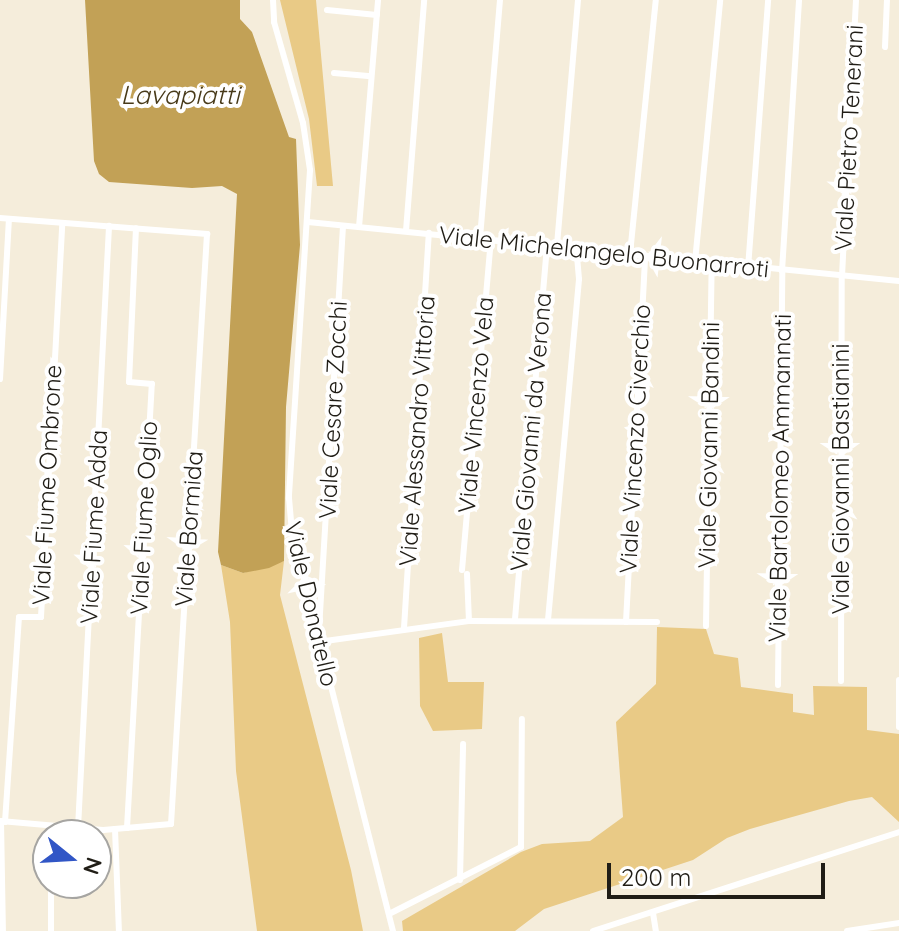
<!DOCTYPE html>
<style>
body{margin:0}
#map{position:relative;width:899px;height:931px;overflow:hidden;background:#f5eddb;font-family:Quicksand,sans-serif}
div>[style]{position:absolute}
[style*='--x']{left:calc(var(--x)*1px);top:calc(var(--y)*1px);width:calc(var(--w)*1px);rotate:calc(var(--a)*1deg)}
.green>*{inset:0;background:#e9ca86}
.water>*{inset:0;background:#c2a156}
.street>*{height:6px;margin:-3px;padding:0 3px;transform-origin:3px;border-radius:3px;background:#fff}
span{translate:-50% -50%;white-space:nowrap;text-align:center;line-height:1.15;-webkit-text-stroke:8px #fff;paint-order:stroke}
.street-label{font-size:24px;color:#201d16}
.water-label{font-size:26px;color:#483a19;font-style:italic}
.north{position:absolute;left:32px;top:819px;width:80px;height:80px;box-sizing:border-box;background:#fff;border:2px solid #a6a5a2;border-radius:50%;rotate:108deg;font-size:22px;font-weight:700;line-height:32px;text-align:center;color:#201d16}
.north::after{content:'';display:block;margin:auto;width:28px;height:36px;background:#3156c6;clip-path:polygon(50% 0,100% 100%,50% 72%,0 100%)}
.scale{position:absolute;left:607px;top:863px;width:218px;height:36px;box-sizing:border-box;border:4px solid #201d16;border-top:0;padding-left:10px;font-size:24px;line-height:28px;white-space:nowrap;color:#201d16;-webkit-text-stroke:6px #fff;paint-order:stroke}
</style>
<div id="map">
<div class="green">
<div style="clip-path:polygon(280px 0,316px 0,333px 186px,317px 186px,309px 119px)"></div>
<div style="clip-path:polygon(284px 561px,280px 595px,351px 870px,363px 931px,257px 931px,236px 771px,230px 622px,221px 565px,243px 573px)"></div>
<div style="clip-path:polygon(657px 627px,706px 629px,714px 654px,738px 658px,741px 687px,793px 694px,793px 712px,814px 715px,813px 686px,867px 687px,867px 730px,899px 734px,899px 822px,872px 797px,849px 801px,750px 829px,727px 838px,693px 860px,544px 909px,515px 931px,403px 931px,402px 921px,521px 852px,542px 844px,590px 841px,623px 817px,616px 722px,656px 684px)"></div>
<div style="clip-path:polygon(442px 633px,448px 682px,484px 682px,482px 729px,433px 731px,420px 706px,419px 638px)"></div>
</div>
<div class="water">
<div style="clip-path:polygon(85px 0,240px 0,240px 19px,252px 32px,289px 137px,296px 139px,300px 245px,286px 407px,284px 561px,269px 568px,243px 573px,221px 565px,218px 552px,237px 194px,222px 186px,192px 188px,109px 182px,99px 174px,94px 161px)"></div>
</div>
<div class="street">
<div style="--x:273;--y:0;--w:22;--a:87"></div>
<div style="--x:274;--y:22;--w:105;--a:74"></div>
<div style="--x:303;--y:123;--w:48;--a:81.5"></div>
<div style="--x:310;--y:170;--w:329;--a:93.7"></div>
<div style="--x:289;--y:498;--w:34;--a:85"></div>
<div style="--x:292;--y:532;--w:412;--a:75.8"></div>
<div style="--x:327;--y:10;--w:50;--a:5.7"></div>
<div style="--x:885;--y:47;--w:47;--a:-87.6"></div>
<div style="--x:334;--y:73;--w:37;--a:5"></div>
<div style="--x:0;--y:218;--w:208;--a:4.4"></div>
<div style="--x:207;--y:234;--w:591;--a:93.49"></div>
<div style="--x:171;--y:824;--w:68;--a:175"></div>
<div style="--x:103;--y:830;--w:103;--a:-175"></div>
<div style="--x:308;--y:222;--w:594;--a:5.7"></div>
<div style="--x:343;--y:226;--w:417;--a:93.4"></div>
<div style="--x:318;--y:642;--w:152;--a:-7.9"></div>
<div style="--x:469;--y:621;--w:188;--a:0.3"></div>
<div style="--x:359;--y:227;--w:228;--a:-85.2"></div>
<div style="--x:406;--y:231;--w:232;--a:-85.5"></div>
<div style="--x:480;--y:238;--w:239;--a:-85.2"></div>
<div style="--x:557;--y:245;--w:246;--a:-85.1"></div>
<div style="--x:630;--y:254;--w:255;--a:-84.2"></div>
<div style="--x:695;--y:262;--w:263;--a:-84.5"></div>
<div style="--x:748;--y:268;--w:269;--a:-85.7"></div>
<div style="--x:0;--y:379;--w:160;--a:-86.8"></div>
<div style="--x:462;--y:570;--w:332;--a:-85"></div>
<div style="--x:467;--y:574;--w:47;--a:87.6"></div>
<div style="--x:515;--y:619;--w:376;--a:-85.1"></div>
<div style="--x:548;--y:620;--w:342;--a:-84.8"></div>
<div style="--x:579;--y:279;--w:32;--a:-95"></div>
<div style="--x:626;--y:622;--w:366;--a:-87"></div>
<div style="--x:706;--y:626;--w:362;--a:-89.1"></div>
<div style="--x:404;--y:628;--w:396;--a:-86.4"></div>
<div style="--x:841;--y:681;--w:405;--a:-89.9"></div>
<div style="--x:842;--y:276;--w:276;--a:-87.1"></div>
<div style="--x:778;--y:685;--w:414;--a:-89.4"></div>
<div style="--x:782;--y:271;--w:272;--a:-86.4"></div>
<div style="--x:899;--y:727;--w:47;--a:-90"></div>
<div style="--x:1;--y:821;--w:110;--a:89"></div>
<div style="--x:5;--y:822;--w:205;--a:-86.1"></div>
<div style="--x:19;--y:617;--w:22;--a:0"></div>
<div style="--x:41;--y:617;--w:394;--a:-86.9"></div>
<div style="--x:78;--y:828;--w:603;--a:-87.05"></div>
<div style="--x:127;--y:828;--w:445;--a:-86.8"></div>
<div style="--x:152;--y:384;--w:23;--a:-175"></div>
<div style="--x:129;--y:382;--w:154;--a:-87.4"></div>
<div style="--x:115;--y:829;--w:102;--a:87.8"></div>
<div style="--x:460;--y:880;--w:136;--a:-88.7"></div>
<div style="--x:51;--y:883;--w:48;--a:90"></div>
<div style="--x:653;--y:913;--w:18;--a:81"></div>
<div style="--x:389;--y:914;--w:148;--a:-26.9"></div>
<div style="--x:521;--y:847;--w:128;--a:-89.6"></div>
<div style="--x:593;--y:931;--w:322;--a:-17.9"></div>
<div style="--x:847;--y:931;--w:53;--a:-8.7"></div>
</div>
<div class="street-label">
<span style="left:849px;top:138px;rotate:-87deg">Viale Pietro Tenerani</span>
<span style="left:604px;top:252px;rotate:6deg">Viale Michelangelo Buonarroti</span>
<span style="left:476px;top:405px;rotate:-85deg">Viale Vincenzo Vela</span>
<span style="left:333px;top:410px;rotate:-87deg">Viale Cesare Zocchi</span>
<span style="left:417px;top:431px;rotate:-86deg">Viale Alessandro Vittoria</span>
<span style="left:531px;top:432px;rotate:-85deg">Viale Giovanni da Verona</span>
<span style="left:635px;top:439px;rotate:-87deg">Viale Vincenzo Civerchio</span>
<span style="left:709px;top:445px;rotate:-89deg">Viale Giovanni Bandini</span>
<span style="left:780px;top:478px;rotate:-89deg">Viale Bartolomeo Ammannati</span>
<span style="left:841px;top:479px;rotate:-90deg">Viale Giovanni Bastianini</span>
<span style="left:47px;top:485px;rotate:-87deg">Viale Fiume Ombrone</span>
<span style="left:144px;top:518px;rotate:-87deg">Viale Fiume Oglio</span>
<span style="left:94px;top:527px;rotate:-87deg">Viale Fiume Adda</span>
<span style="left:189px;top:529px;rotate:-86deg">Viale Bormida</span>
<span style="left:311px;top:604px;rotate:77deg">Viale Donatello</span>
</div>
<div class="water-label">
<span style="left:180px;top:95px">Lavapiatti</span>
</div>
<div class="north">N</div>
<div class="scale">200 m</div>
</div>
